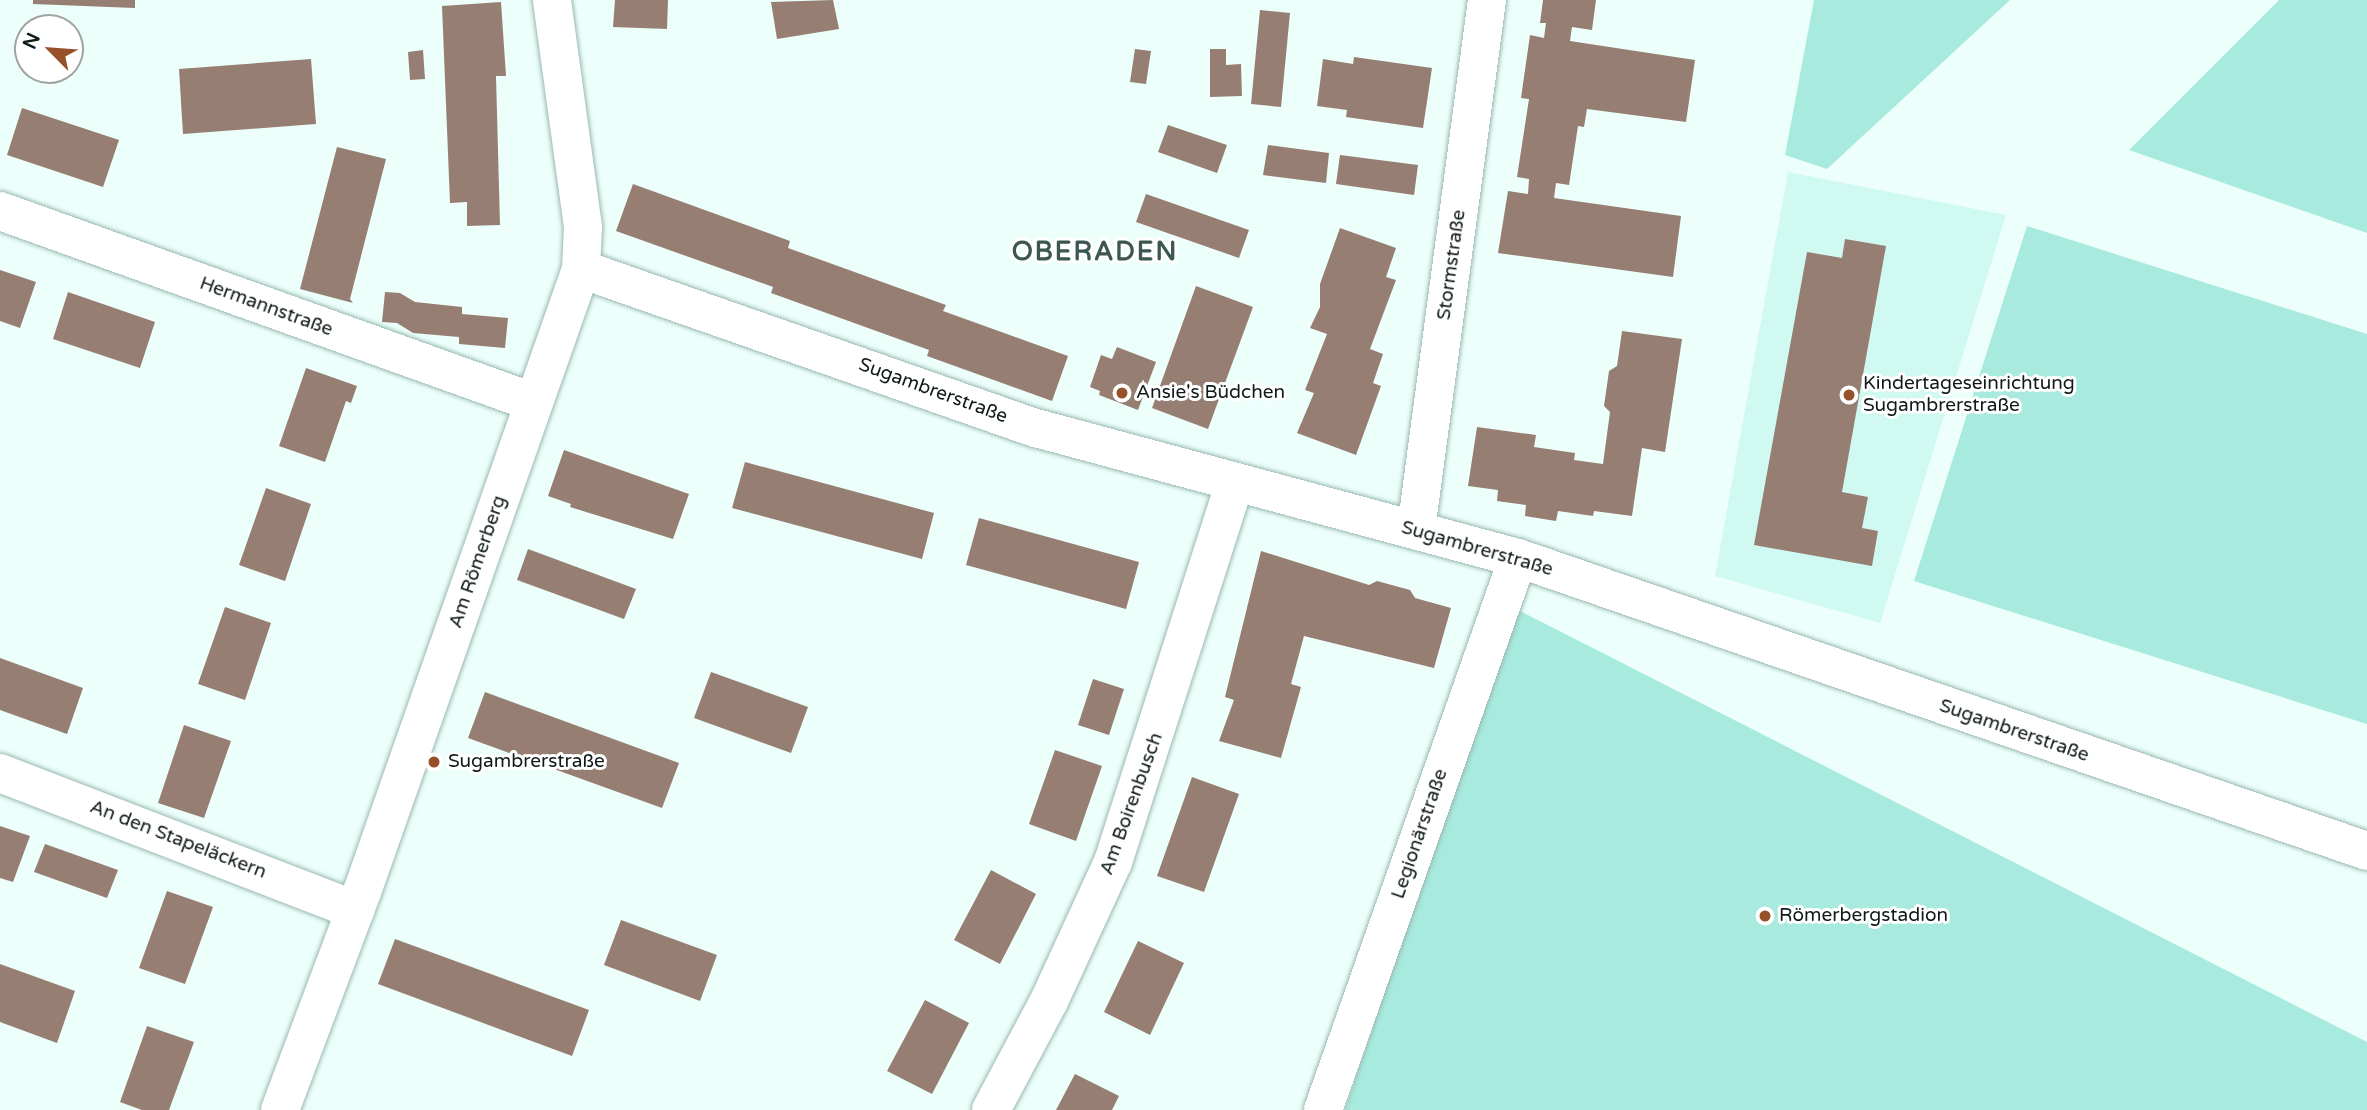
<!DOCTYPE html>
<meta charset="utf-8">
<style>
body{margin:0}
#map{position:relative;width:2367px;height:1110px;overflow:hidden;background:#ecfffb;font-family:"Varela Round",sans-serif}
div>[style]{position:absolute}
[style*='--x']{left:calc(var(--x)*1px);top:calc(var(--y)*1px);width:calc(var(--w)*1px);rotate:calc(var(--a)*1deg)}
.built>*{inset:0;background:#d0f9f1}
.green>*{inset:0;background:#a8eade}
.building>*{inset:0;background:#967e73}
.roads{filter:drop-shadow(0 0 2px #9ab8b2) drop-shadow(0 0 2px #9ab8b2)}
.minor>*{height:38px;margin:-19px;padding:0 19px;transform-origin:19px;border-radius:19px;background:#fff}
.dots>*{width:19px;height:19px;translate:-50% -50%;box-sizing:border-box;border:4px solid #fff;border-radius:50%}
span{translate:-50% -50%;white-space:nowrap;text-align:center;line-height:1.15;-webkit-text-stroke:6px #fff;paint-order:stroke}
.street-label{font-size:19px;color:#101b19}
.poi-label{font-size:19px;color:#101b19}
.left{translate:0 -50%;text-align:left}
.district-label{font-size:26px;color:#3c5752;font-weight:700;letter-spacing:2px}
.north{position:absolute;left:14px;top:14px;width:70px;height:70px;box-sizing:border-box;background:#fff;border:2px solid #9fa4a3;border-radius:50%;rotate:295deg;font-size:19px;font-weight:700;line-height:28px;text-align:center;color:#101b19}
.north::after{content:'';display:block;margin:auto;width:24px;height:32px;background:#97512a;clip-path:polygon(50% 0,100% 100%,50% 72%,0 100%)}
</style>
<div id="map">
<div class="built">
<div style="clip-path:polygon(1788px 172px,2006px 215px,1880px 623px,1715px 576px)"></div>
</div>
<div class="green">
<div style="clip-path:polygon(1814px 0,2010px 0,1827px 169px,1785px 155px)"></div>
<div style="clip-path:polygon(2279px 0,2367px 0,2367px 233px,2129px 150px)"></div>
<div style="clip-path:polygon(2027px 226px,2367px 334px,2367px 724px,1914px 581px)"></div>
<div style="clip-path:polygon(1514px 608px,2367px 1042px,2367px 1110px,1345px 1110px)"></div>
</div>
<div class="building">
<div style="clip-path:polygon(33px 0,135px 0,135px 8px,33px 4px)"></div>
<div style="clip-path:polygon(615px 0,668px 0,667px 29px,613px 27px)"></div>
<div style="clip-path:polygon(833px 0,839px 29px,777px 39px,771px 2px)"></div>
<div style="clip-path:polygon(1543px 0,1596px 0,1592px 30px,1572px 27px,1570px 41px,1695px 60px,1686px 122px,1587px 109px,1584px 127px,1578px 126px,1569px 185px,1556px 183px,1554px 198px,1681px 216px,1673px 277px,1498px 253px,1508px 191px,1528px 194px,1529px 179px,1517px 177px,1529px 99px,1521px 98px,1530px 35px,1544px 38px,1546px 23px,1540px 23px)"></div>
<div style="clip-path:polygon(501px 2px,506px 76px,496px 76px,500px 225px,467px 226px,467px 202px,450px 203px,442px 6px)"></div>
<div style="clip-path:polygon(1260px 10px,1290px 13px,1281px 107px,1251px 104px)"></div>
<div style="clip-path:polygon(1135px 49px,1151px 51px,1146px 84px,1130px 82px)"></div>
<div style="clip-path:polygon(1210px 49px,1226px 49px,1226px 65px,1241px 64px,1242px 96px,1210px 97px)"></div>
<div style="clip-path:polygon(423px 50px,425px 79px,410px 80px,408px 52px)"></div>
<div style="clip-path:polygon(1354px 57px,1432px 68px,1423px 128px,1346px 117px,1347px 110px,1317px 106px,1323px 59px,1353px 64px)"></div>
<div style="clip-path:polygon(311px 59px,316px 124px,183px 134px,179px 69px)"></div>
<div style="clip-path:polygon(22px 108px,119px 140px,103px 187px,7px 155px)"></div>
<div style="clip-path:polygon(1168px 125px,1227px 145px,1217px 173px,1158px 152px)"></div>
<div style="clip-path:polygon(1268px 145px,1329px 153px,1326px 183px,1263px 175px)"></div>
<div style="clip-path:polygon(337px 147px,386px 159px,350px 299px,353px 303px,300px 289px)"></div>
<div style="clip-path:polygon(1340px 155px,1418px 165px,1414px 195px,1336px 184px)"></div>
<div style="clip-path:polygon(633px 184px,790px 241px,788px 248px,946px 305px,943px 311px,1068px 356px,1052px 401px,927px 356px,929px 350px,771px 293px,773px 287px,616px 231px)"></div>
<div style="clip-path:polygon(1146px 194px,1249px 230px,1239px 258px,1136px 222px)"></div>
<div style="clip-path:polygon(1340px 228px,1396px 248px,1386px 277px,1396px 280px,1370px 349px,1383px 354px,1373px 383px,1381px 386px,1356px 455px,1297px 433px,1314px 393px,1305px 390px,1327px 334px,1310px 328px,1320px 307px,1320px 284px)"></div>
<div style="clip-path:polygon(1845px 239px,1886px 246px,1842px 492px,1868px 497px,1862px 528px,1878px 531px,1872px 566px,1754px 545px,1807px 252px,1842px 258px)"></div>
<div style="clip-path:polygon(0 270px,36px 282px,20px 328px,0 321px)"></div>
<div style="clip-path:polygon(1196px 286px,1253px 307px,1208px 429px,1152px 408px)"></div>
<div style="clip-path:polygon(68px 292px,155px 322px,140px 368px,53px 339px)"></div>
<div style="clip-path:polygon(385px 292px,400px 293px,415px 302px,462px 307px,462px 314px,508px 318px,505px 348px,459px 344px,459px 337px,413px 333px,397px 323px,382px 322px)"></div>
<div style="clip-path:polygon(1622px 331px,1682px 339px,1665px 452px,1642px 448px,1632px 516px,1594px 511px,1593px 516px,1558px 511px,1556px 521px,1525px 516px,1526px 505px,1497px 501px,1498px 490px,1468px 486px,1477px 427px,1536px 435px,1534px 447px,1575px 453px,1574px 460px,1603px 464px,1610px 412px,1604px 406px,1609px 371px,1617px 366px)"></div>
<div style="clip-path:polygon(1117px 347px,1156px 362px,1138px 410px,1099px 395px,1100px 391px,1090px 387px,1101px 355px,1112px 359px)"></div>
<div style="clip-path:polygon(306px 368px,357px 386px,351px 403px,346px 401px,325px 462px,279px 446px)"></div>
<div style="clip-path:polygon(564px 450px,689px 494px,673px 539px,570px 507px,571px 504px,548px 496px)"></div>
<div style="clip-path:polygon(745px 462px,934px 513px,922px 559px,732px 508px)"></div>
<div style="clip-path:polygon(266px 488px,311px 504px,285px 581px,239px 565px)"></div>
<div style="clip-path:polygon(979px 518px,1139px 562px,1126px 609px,966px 565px)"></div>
<div style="clip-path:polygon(528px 549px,636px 589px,624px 619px,517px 580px)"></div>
<div style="clip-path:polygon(1261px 551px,1369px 585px,1377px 581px,1410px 590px,1415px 598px,1451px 608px,1434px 668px,1304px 636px,1291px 684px,1301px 687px,1281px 758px,1219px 741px,1234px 700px,1225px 697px)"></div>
<div style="clip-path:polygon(225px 607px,271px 623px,245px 700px,198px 684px)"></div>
<div style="clip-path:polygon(0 658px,83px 688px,67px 734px,0 710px)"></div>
<div style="clip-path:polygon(711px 672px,808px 707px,791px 753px,694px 718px)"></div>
<div style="clip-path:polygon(1093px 679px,1124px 689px,1109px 735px,1078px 725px)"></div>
<div style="clip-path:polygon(485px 692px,679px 763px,662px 808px,468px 738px)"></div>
<div style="clip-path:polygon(184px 725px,231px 741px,204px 818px,158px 803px)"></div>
<div style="clip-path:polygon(1055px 750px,1102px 766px,1076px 841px,1029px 824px)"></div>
<div style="clip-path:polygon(1192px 777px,1239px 794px,1204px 892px,1157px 876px)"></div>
<div style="clip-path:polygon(0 826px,30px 836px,13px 882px,0 878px)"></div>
<div style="clip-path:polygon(45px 844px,118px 870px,107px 898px,34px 872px)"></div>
<div style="clip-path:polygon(991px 870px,1036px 894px,1000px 964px,954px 940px)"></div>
<div style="clip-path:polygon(167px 891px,213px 907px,185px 984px,139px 968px)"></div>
<div style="clip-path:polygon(621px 920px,717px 955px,700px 1001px,604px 965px)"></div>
<div style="clip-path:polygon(395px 939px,589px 1010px,572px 1056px,378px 984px)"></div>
<div style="clip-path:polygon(1138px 941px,1184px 963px,1150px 1035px,1104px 1012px)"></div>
<div style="clip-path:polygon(0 964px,75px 991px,57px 1043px,0 1022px)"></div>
<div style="clip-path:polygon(925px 1000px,969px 1023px,932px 1094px,887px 1071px)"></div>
<div style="clip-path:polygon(147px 1026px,194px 1042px,169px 1110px,142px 1110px,120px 1102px)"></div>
<div style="clip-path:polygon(1075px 1074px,1119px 1096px,1112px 1110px,1056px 1110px)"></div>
</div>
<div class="roads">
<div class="minor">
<div style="--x:0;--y:211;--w:566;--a:19.72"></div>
<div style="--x:581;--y:269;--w:482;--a:19.3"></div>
<div style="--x:1036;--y:428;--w:499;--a:15.1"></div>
<div style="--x:1518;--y:558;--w:898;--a:19.04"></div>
<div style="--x:1416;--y:530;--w:535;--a:-82.37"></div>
<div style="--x:0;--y:773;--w:381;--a:21.1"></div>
<div style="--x:280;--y:1110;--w:233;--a:-69.4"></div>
<div style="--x:362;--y:892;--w:660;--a:-70.63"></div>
<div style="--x:581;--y:269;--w:42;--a:-87.3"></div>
<div style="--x:583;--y:227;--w:229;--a:-97.8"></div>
<div style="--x:991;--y:1110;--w:123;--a:-62"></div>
<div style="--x:1049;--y:1001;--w:153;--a:-65.3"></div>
<div style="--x:1113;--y:862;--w:399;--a:-72.2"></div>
<div style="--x:1323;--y:1110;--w:585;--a:-70.54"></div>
</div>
</div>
<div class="dots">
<div style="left:1122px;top:393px;background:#97512a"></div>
<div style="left:1849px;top:395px;background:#97512a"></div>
<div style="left:434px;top:762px;background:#97512a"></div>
<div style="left:1765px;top:916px;background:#97512a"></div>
</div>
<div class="street-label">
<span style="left:1452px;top:265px;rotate:-82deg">Stormstraße</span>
<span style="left:266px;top:307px;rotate:20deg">Hermannstraße</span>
<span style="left:933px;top:391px;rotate:20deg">Sugambrerstraße</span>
<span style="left:1477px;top:549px;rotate:16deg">Sugambrerstraße</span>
<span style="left:478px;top:562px;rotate:-71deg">Am Römerberg</span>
<span style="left:2014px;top:731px;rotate:19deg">Sugambrerstraße</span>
<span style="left:1132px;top:804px;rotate:-70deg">Am Boirenbusch</span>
<span style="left:1420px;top:834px;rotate:-71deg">Legionärstraße</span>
<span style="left:178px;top:840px;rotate:21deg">An den Stapeläckern</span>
</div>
<div class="poi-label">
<span class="left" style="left:1863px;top:395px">Kindertageseinrichtung<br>Sugambrerstraße</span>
<span class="left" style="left:1136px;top:393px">Ansie's Büdchen</span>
<span class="left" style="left:448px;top:762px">Sugambrerstraße</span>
<span class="left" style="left:1779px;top:916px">Römerbergstadion</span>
</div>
<div class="district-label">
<span style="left:1095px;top:252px">OBERADEN</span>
</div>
<div class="north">N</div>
</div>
